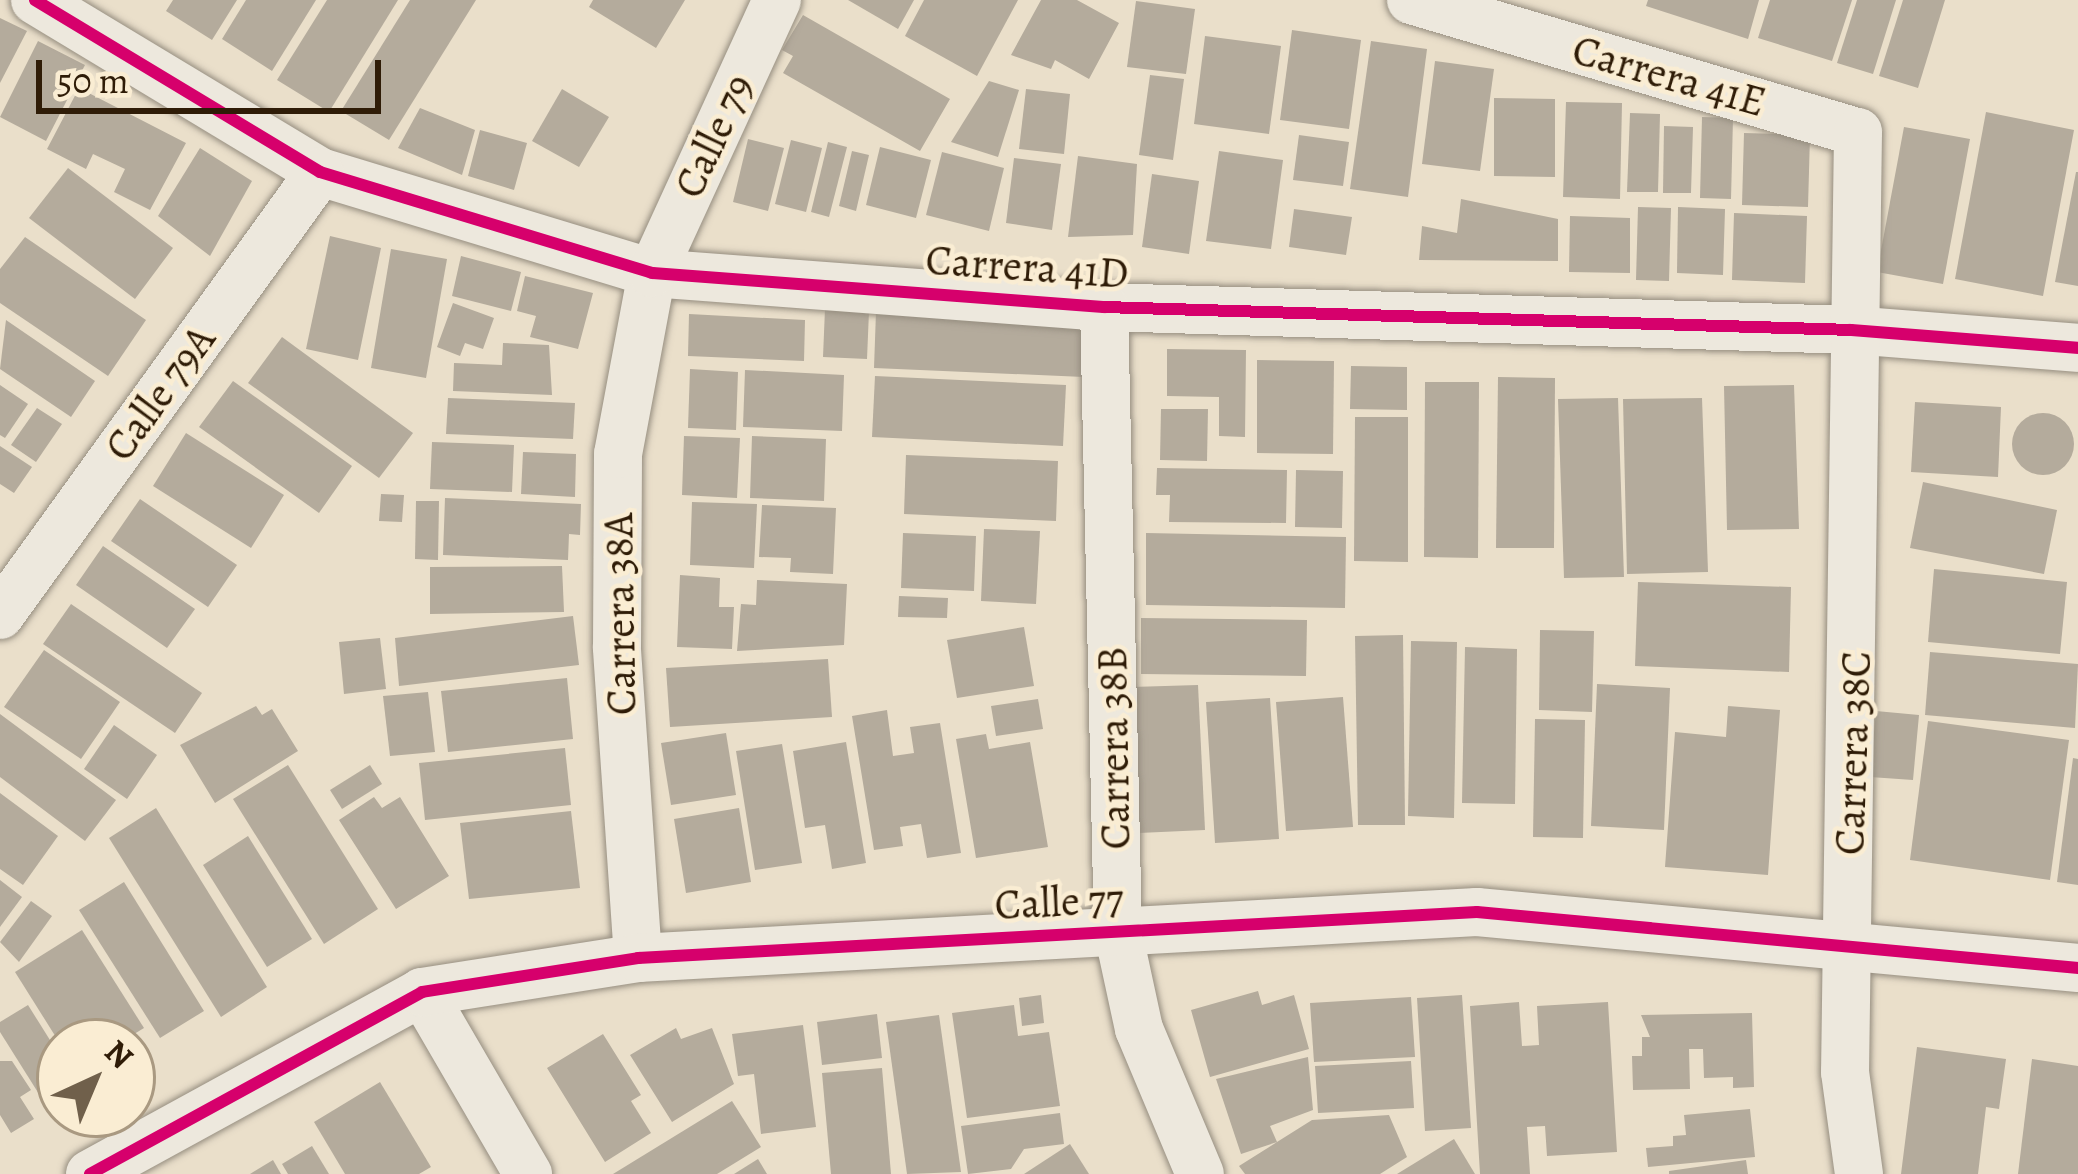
<!DOCTYPE html>
<style>
body{margin:0}
#map{position:relative;width:2078px;height:1174px;overflow:hidden;background:#eadfca;font-family:Alegreya,serif}
div>[style]{position:absolute}
[style*='--x']{left:calc(var(--x)*1px);top:calc(var(--y)*1px);width:calc(var(--w)*1px);rotate:calc(var(--a)*1deg)}
.building>*{inset:0;background:#b4ab9c}
.round{border-radius:50%}
.roads{filter:drop-shadow(0 0 3px #968e80) drop-shadow(0 0 3px #968e80)}
.street>*{height:48px;margin:-24px;padding:0 24px;transform-origin:24px;border-radius:24px;background:#ede8dd}
.cycleway>*{height:12px;margin:-6px;padding:0 6px;transform-origin:6px;border-radius:6px;background:#d6006c}
span{translate:-50% -50%;white-space:nowrap;text-align:center;line-height:1.15;-webkit-text-stroke:9px #faedd3;paint-order:stroke}
.street-label{font-size:42px;color:#2f1c07}
.north{position:absolute;left:36px;top:1018px;width:120px;height:120px;box-sizing:border-box;background:#faedd3;border:3px solid #a99981;border-radius:50%;rotate:44deg;font-size:33px;font-weight:700;line-height:48px;text-align:center;color:#2f1c07}
.north::after{content:'';display:block;margin:auto;width:42px;height:54px;background:#70604b;clip-path:polygon(50% 0,100% 100%,50% 72%,0 100%)}
.scale{position:absolute;left:36px;top:60px;width:345px;height:54px;box-sizing:border-box;border:6px solid #2f1c07;border-top:0;padding-left:15px;font-size:36px;line-height:42px;white-space:nowrap;color:#2f1c07;-webkit-text-stroke:9px #faedd3;paint-order:stroke}
</style>
<div id="map">
<div class="building">
<div style="clip-path:polygon(173px 0,237px 0,212px 40px,166px 11px)"></div>
<div style="clip-path:polygon(246px 0,316px 0,272px 71px,222px 39px)"></div>
<div style="clip-path:polygon(327px 0,398px 0,329px 112px,277px 80px)"></div>
<div style="clip-path:polygon(410px 0,476px 0,389px 140px,341px 111px)"></div>
<div style="clip-path:polygon(593px 0,685px 0,656px 48px,589px 7px)"></div>
<div style="clip-path:polygon(848px 0,914px 0,898px 29px)"></div>
<div style="clip-path:polygon(924px 0,1018px 0,977px 76px,905px 36px)"></div>
<div style="clip-path:polygon(1041px 0,1077px 0,1119px 23px,1089px 79px,1055px 60px,1051px 69px,1011px 55px)"></div>
<div style="clip-path:polygon(1648px 0,1759px 0,1748px 39px,1646px 6px)"></div>
<div style="clip-path:polygon(1770px 0,1852px 0,1832px 61px,1758px 38px)"></div>
<div style="clip-path:polygon(1857px 0,1896px 0,1873px 74px,1837px 63px)"></div>
<div style="clip-path:polygon(1903px 0,1945px 0,1918px 88px,1879px 76px)"></div>
<div style="clip-path:polygon(1136px 1px,1195px 9px,1186px 74px,1127px 67px)"></div>
<div style="clip-path:polygon(803px 15px,950px 99px,920px 151px,783px 73px,793px 56px,782px 50px)"></div>
<div style="clip-path:polygon(0 18px,27px 31px,0 83px)"></div>
<div style="clip-path:polygon(1292px 30px,1361px 40px,1349px 129px,1280px 120px)"></div>
<div style="clip-path:polygon(1205px 36px,1281px 46px,1269px 134px,1194px 124px)"></div>
<div style="clip-path:polygon(38px 41px,85px 65px,46px 141px,0 117px)"></div>
<div style="clip-path:polygon(1371px 41px,1427px 49px,1408px 197px,1350px 189px)"></div>
<div style="clip-path:polygon(1435px 61px,1494px 69px,1480px 171px,1422px 164px)"></div>
<div style="clip-path:polygon(1150px 75px,1184px 79px,1173px 160px,1139px 155px)"></div>
<div style="clip-path:polygon(989px 81px,1019px 90px,998px 157px,951px 142px)"></div>
<div style="clip-path:polygon(79px 88px,186px 143px,150px 210px,114px 192px,125px 169px,93px 154px,86px 169px,47px 149px)"></div>
<div style="clip-path:polygon(562px 89px,609px 117px,579px 167px,532px 141px)"></div>
<div style="clip-path:polygon(1026px 89px,1070px 94px,1064px 154px,1019px 149px)"></div>
<div style="clip-path:polygon(1494px 98px,1555px 99px,1555px 177px,1494px 176px)"></div>
<div style="clip-path:polygon(1566px 102px,1622px 103px,1620px 199px,1563px 197px)"></div>
<div style="clip-path:polygon(420px 108px,475px 130px,462px 175px,398px 148px)"></div>
<div style="clip-path:polygon(1986px 112px,2074px 130px,2043px 296px,1955px 279px)"></div>
<div style="clip-path:polygon(1630px 113px,1660px 114px,1658px 192px,1627px 192px)"></div>
<div style="clip-path:polygon(1702px 117px,1733px 118px,1731px 199px,1700px 198px)"></div>
<div style="clip-path:polygon(1664px 126px,1693px 127px,1691px 193px,1663px 193px)"></div>
<div style="clip-path:polygon(1904px 127px,1970px 139px,1943px 284px,1877px 272px)"></div>
<div style="clip-path:polygon(480px 130px,527px 143px,514px 190px,468px 176px)"></div>
<div style="clip-path:polygon(1744px 133px,1810px 135px,1808px 207px,1742px 205px)"></div>
<div style="clip-path:polygon(1299px 135px,1349px 142px,1343px 186px,1293px 180px)"></div>
<div style="clip-path:polygon(748px 139px,784px 148px,768px 211px,733px 202px)"></div>
<div style="clip-path:polygon(791px 140px,822px 148px,806px 212px,775px 204px)"></div>
<div style="clip-path:polygon(828px 142px,847px 147px,829px 217px,811px 212px)"></div>
<div style="clip-path:polygon(880px 147px,931px 160px,916px 218px,866px 205px)"></div>
<div style="clip-path:polygon(200px 148px,252px 181px,210px 256px,158px 216px)"></div>
<div style="clip-path:polygon(852px 151px,869px 155px,856px 211px,839px 206px)"></div>
<div style="clip-path:polygon(1219px 151px,1283px 160px,1271px 249px,1206px 241px)"></div>
<div style="clip-path:polygon(942px 152px,1004px 168px,989px 231px,926px 215px)"></div>
<div style="clip-path:polygon(1078px 156px,1137px 164px,1133px 235px,1068px 237px)"></div>
<div style="clip-path:polygon(1014px 158px,1061px 164px,1052px 230px,1006px 223px)"></div>
<div style="clip-path:polygon(68px 168px,173px 248px,135px 299px,29px 218px)"></div>
<div style="clip-path:polygon(2076px 172px,2078px 172px,2078px 286px,2055px 282px)"></div>
<div style="clip-path:polygon(1152px 174px,1199px 181px,1189px 254px,1142px 247px)"></div>
<div style="clip-path:polygon(1461px 199px,1558px 219px,1558px 261px,1419px 260px,1422px 226px,1457px 233px)"></div>
<div style="clip-path:polygon(1638px 207px,1671px 208px,1669px 281px,1636px 280px)"></div>
<div style="clip-path:polygon(1678px 207px,1725px 209px,1723px 275px,1677px 273px)"></div>
<div style="clip-path:polygon(1294px 209px,1352px 217px,1346px 255px,1289px 247px)"></div>
<div style="clip-path:polygon(1734px 213px,1807px 216px,1805px 283px,1732px 280px)"></div>
<div style="clip-path:polygon(1570px 216px,1630px 218px,1630px 273px,1569px 272px)"></div>
<div style="clip-path:polygon(330px 236px,381px 248px,358px 360px,306px 349px)"></div>
<div style="clip-path:polygon(25px 237px,146px 320px,108px 376px,0 303px,0 269px)"></div>
<div style="clip-path:polygon(391px 249px,447px 259px,426px 378px,371px 368px)"></div>
<div style="clip-path:polygon(461px 256px,521px 272px,511px 311px,452px 296px)"></div>
<div style="clip-path:polygon(525px 276px,593px 293px,578px 349px,530px 337px,536px 316px,517px 311px)"></div>
<div style="clip-path:polygon(453px 303px,494px 318px,483px 349px,465px 343px,460px 356px,437px 347px)"></div>
<div style="clip-path:polygon(825px 309px,869px 311px,867px 359px,823px 357px)"></div>
<div style="clip-path:polygon(876px 312px,1086px 322px,1084px 377px,874px 368px)"></div>
<div style="clip-path:polygon(689px 314px,805px 320px,804px 361px,688px 356px)"></div>
<div style="clip-path:polygon(6px 320px,95px 381px,71px 417px,0 369px)"></div>
<div style="clip-path:polygon(282px 337px,413px 433px,379px 478px,248px 383px)"></div>
<div style="clip-path:polygon(503px 343px,549px 345px,552px 395px,453px 391px,454px 363px,502px 365px)"></div>
<div style="clip-path:polygon(1167px 349px,1246px 350px,1245px 437px,1219px 436px,1219px 397px,1167px 396px)"></div>
<div style="clip-path:polygon(1257px 360px,1334px 361px,1333px 454px,1257px 453px)"></div>
<div style="clip-path:polygon(1351px 366px,1407px 367px,1407px 410px,1350px 409px)"></div>
<div style="clip-path:polygon(690px 369px,738px 372px,736px 430px,688px 428px)"></div>
<div style="clip-path:polygon(745px 370px,844px 375px,842px 431px,743px 427px)"></div>
<div style="clip-path:polygon(875px 376px,1066px 385px,1063px 446px,872px 437px)"></div>
<div style="clip-path:polygon(1498px 377px,1555px 378px,1554px 548px,1496px 548px)"></div>
<div style="clip-path:polygon(233px 381px,352px 466px,319px 513px,199px 427px)"></div>
<div style="clip-path:polygon(1425px 382px,1479px 382px,1478px 558px,1424px 557px)"></div>
<div style="clip-path:polygon(0 385px,28px 404px,5px 438px,0 435px)"></div>
<div style="clip-path:polygon(1794px 385px,1799px 529px,1727px 530px,1724px 386px)"></div>
<div style="clip-path:polygon(448px 398px,575px 403px,573px 439px,446px 434px)"></div>
<div style="clip-path:polygon(1618px 398px,1624px 577px,1564px 578px,1558px 399px)"></div>
<div style="clip-path:polygon(1702px 398px,1708px 572px,1627px 574px,1623px 399px)"></div>
<div style="clip-path:polygon(1915px 402px,2001px 407px,1998px 477px,1911px 472px)"></div>
<div style="clip-path:polygon(37px 408px,62px 424px,36px 462px,11px 445px)"></div>
<div style="clip-path:polygon(1161px 409px,1208px 409px,1207px 461px,1160px 460px)"></div>
<div class="round" style="left:2012px;top:413px;width:62px;height:62px"></div>
<div style="clip-path:polygon(1355px 417px,1408px 417px,1408px 562px,1354px 561px)"></div>
<div style="clip-path:polygon(186px 433px,284px 495px,251px 548px,153px 486px)"></div>
<div style="clip-path:polygon(684px 436px,740px 438px,737px 498px,682px 495px)"></div>
<div style="clip-path:polygon(752px 436px,826px 439px,824px 501px,750px 498px)"></div>
<div style="clip-path:polygon(432px 442px,514px 445px,512px 492px,430px 489px)"></div>
<div style="clip-path:polygon(0 446px,32px 467px,14px 493px,0 484px)"></div>
<div style="clip-path:polygon(523px 452px,576px 454px,575px 497px,521px 494px)"></div>
<div style="clip-path:polygon(906px 455px,1058px 461px,1056px 521px,904px 514px)"></div>
<div style="clip-path:polygon(1157px 468px,1287px 470px,1286px 523px,1169px 522px,1170px 495px,1156px 495px)"></div>
<div style="clip-path:polygon(1296px 470px,1343px 471px,1342px 528px,1295px 527px)"></div>
<div style="clip-path:polygon(1923px 482px,2057px 510px,2044px 574px,1910px 548px)"></div>
<div style="clip-path:polygon(381px 494px,404px 495px,402px 522px,379px 521px)"></div>
<div style="clip-path:polygon(445px 498px,581px 504px,580px 535px,569px 534px,568px 560px,443px 555px)"></div>
<div style="clip-path:polygon(140px 499px,237px 565px,208px 607px,111px 541px)"></div>
<div style="clip-path:polygon(416px 501px,439px 501px,438px 560px,415px 559px)"></div>
<div style="clip-path:polygon(692px 502px,757px 504px,754px 568px,690px 565px)"></div>
<div style="clip-path:polygon(762px 505px,836px 508px,833px 574px,790px 572px,791px 558px,759px 557px)"></div>
<div style="clip-path:polygon(984px 529px,1040px 531px,1036px 604px,981px 601px)"></div>
<div style="clip-path:polygon(903px 533px,976px 536px,974px 591px,901px 588px)"></div>
<div style="clip-path:polygon(1146px 533px,1346px 537px,1345px 608px,1146px 605px)"></div>
<div style="clip-path:polygon(103px 546px,195px 609px,167px 648px,76px 585px)"></div>
<div style="clip-path:polygon(562px 566px,564px 612px,430px 614px,430px 567px)"></div>
<div style="clip-path:polygon(1934px 569px,2067px 582px,2060px 654px,1928px 642px)"></div>
<div style="clip-path:polygon(680px 575px,720px 578px,719px 607px,734px 607px,732px 649px,677px 647px)"></div>
<div style="clip-path:polygon(757px 580px,847px 584px,844px 645px,737px 651px,741px 604px,756px 605px)"></div>
<div style="clip-path:polygon(1638px 582px,1791px 587px,1789px 672px,1635px 666px)"></div>
<div style="clip-path:polygon(899px 596px,948px 598px,947px 618px,898px 617px)"></div>
<div style="clip-path:polygon(71px 604px,202px 693px,175px 733px,43px 644px)"></div>
<div style="clip-path:polygon(573px 616px,579px 665px,399px 686px,395px 638px)"></div>
<div style="clip-path:polygon(1141px 618px,1307px 620px,1306px 676px,1141px 674px)"></div>
<div style="clip-path:polygon(1024px 627px,1034px 686px,957px 698px,947px 640px)"></div>
<div style="clip-path:polygon(1540px 630px,1594px 631px,1592px 712px,1539px 710px)"></div>
<div style="clip-path:polygon(1403px 635px,1405px 825px,1358px 825px,1355px 636px)"></div>
<div style="clip-path:polygon(380px 638px,386px 689px,344px 694px,339px 642px)"></div>
<div style="clip-path:polygon(1411px 641px,1457px 642px,1454px 818px,1408px 816px)"></div>
<div style="clip-path:polygon(1465px 647px,1517px 649px,1515px 804px,1462px 803px)"></div>
<div style="clip-path:polygon(44px 650px,120px 702px,81px 759px,4px 707px)"></div>
<div style="clip-path:polygon(1930px 652px,2078px 664px,2075px 728px,1925px 715px)"></div>
<div style="clip-path:polygon(828px 659px,832px 717px,670px 727px,666px 668px)"></div>
<div style="clip-path:polygon(567px 678px,573px 739px,448px 752px,441px 691px)"></div>
<div style="clip-path:polygon(1597px 684px,1670px 688px,1664px 830px,1591px 826px)"></div>
<div style="clip-path:polygon(1198px 685px,1205px 830px,1139px 833px,1132px 687px)"></div>
<div style="clip-path:polygon(428px 692px,435px 752px,390px 756px,383px 696px)"></div>
<div style="clip-path:polygon(1343px 697px,1353px 827px,1286px 831px,1276px 702px)"></div>
<div style="clip-path:polygon(1270px 698px,1279px 839px,1215px 843px,1206px 702px)"></div>
<div style="clip-path:polygon(1038px 699px,1043px 729px,996px 736px,991px 706px)"></div>
<div style="clip-path:polygon(256px 706px,262px 715px,272px 709px,298px 751px,215px 803px,180px 745px)"></div>
<div style="clip-path:polygon(1728px 706px,1780px 710px,1768px 875px,1665px 867px,1675px 732px,1726px 737px)"></div>
<div style="clip-path:polygon(887px 710px,893px 756px,914px 753px,910px 727px,940px 723px,961px 853px,927px 858px,921px 824px,900px 827px,903px 846px,874px 850px,852px 716px)"></div>
<div style="clip-path:polygon(1876px 711px,1919px 715px,1913px 780px,1870px 777px)"></div>
<div style="clip-path:polygon(0 714px,116px 800px,85px 841px,0 777px)"></div>
<div style="clip-path:polygon(1535px 719px,1585px 720px,1583px 838px,1533px 837px)"></div>
<div style="clip-path:polygon(1928px 721px,2069px 740px,2050px 880px,1910px 860px)"></div>
<div style="clip-path:polygon(114px 725px,157px 755px,127px 799px,84px 769px)"></div>
<div style="clip-path:polygon(726px 733px,736px 795px,671px 805px,661px 743px)"></div>
<div style="clip-path:polygon(986px 734px,989px 749px,1030px 742px,1048px 847px,976px 858px,956px 739px)"></div>
<div style="clip-path:polygon(846px 742px,866px 863px,832px 869px,825px 825px,805px 828px,793px 751px)"></div>
<div style="clip-path:polygon(782px 744px,802px 863px,755px 870px,736px 751px)"></div>
<div style="clip-path:polygon(565px 748px,571px 805px,425px 820px,419px 763px)"></div>
<div style="clip-path:polygon(2073px 758px,2078px 759px,2078px 885px,2057px 882px)"></div>
<div style="clip-path:polygon(288px 765px,378px 909px,324px 944px,233px 799px)"></div>
<div style="clip-path:polygon(370px 765px,382px 784px,342px 809px,330px 790px)"></div>
<div style="clip-path:polygon(0 793px,58px 836px,23px 885px,0 869px)"></div>
<div style="clip-path:polygon(374px 797px,382px 808px,400px 797px,449px 876px,396px 909px,339px 820px)"></div>
<div style="clip-path:polygon(156px 808px,267px 987px,221px 1017px,109px 838px)"></div>
<div style="clip-path:polygon(739px 808px,751px 882px,686px 893px,674px 819px)"></div>
<div style="clip-path:polygon(571px 811px,580px 888px,469px 899px,460px 823px)"></div>
<div style="clip-path:polygon(248px 836px,312px 939px,267px 967px,203px 865px)"></div>
<div style="clip-path:polygon(0 880px,22px 897px,0 927px)"></div>
<div style="clip-path:polygon(124px 882px,204px 1011px,160px 1038px,79px 910px)"></div>
<div style="clip-path:polygon(31px 901px,52px 916px,19px 962px,0 942px)"></div>
<div style="clip-path:polygon(82px 930px,144px 1028px,121px 1042px,59px 1042px,15px 972px)"></div>
<div style="clip-path:polygon(1258px 991px,1262px 1005px,1294px 995px,1309px 1049px,1210px 1077px,1191px 1010px)"></div>
<div style="clip-path:polygon(1041px 995px,1044px 1023px,1022px 1026px,1019px 998px)"></div>
<div style="clip-path:polygon(1462px 995px,1471px 1128px,1425px 1131px,1417px 998px)"></div>
<div style="clip-path:polygon(1411px 997px,1415px 1057px,1314px 1062px,1310px 1003px)"></div>
<div style="clip-path:polygon(1519px 1002px,1522px 1046px,1539px 1045px,1537px 1006px,1608px 1002px,1617px 1152px,1547px 1156px,1545px 1126px,1527px 1127px,1530px 1174px,1480px 1174px,1470px 1006px)"></div>
<div style="clip-path:polygon(28px 1005px,60px 1056px,60px 1092px,44px 1102px,0 1032px,0 1022px)"></div>
<div style="clip-path:polygon(1014px 1005px,1018px 1036px,1049px 1032px,1060px 1106px,967px 1118px,952px 1013px)"></div>
<div style="clip-path:polygon(1752px 1013px,1754px 1087px,1733px 1088px,1733px 1077px,1704px 1078px,1703px 1049px,1689px 1049px,1690px 1089px,1633px 1090px,1632px 1056px,1642px 1056px,1642px 1037px,1650px 1037px,1641px 1015px)"></div>
<div style="clip-path:polygon(877px 1014px,882px 1058px,822px 1065px,817px 1022px)"></div>
<div style="clip-path:polygon(939px 1015px,961px 1172px,907px 1174px,886px 1022px)"></div>
<div style="clip-path:polygon(803px 1025px,816px 1127px,761px 1134px,754px 1074px,738px 1076px,732px 1034px)"></div>
<div style="clip-path:polygon(676px 1028px,681px 1039px,712px 1028px,734px 1084px,672px 1122px,630px 1055px)"></div>
<div style="clip-path:polygon(603px 1034px,641px 1095px,631px 1101px,651px 1133px,605px 1162px,547px 1068px)"></div>
<div style="clip-path:polygon(1917px 1047px,2006px 1059px,1999px 1109px,1986px 1107px,1978px 1174px,1901px 1174px)"></div>
<div style="clip-path:polygon(1308px 1057px,1313px 1110px,1270px 1126px,1277px 1142px,1312px 1120px,1389px 1115px,1407px 1157px,1380px 1174px,1245px 1174px,1239px 1166px,1277px 1142px,1241px 1154px,1216px 1079px)"></div>
<div style="clip-path:polygon(2032px 1059px,2078px 1066px,2078px 1174px,2018px 1174px)"></div>
<div style="clip-path:polygon(0 1061px,12px 1061px,31px 1090px,20px 1097px,34px 1119px,11px 1133px,0 1115px)"></div>
<div style="clip-path:polygon(1411px 1061px,1414px 1108px,1318px 1113px,1315px 1066px)"></div>
<div style="clip-path:polygon(882px 1068px,891px 1174px,831px 1174px,822px 1073px)"></div>
<div style="clip-path:polygon(380px 1082px,431px 1167px,419px 1174px,345px 1174px,314px 1122px)"></div>
<div style="clip-path:polygon(732px 1101px,761px 1147px,717px 1174px,613px 1174px)"></div>
<div style="clip-path:polygon(1750px 1109px,1755px 1157px,1648px 1167px,1646px 1148px,1673px 1146px,1673px 1136px,1686px 1135px,1684px 1115px)"></div>
<div style="clip-path:polygon(1060px 1113px,1064px 1144px,1024px 1149px,1011px 1169px,968px 1174px,961px 1126px)"></div>
<div style="clip-path:polygon(1454px 1139px,1475px 1174px,1397px 1174px)"></div>
<div style="clip-path:polygon(1070px 1144px,1089px 1174px,1024px 1174px)"></div>
<div style="clip-path:polygon(312px 1146px,329px 1174px,288px 1174px,282px 1164px)"></div>
<div style="clip-path:polygon(758px 1159px,767px 1174px,734px 1174px)"></div>
<div style="clip-path:polygon(273px 1160px,281px 1174px,250px 1174px)"></div>
<div style="clip-path:polygon(1746px 1160px,1748px 1174px,1669px 1174px,1669px 1171px)"></div>
</div>
<div class="roads">
<div class="street">
<div style="--x:35;--y:0;--w:333;--a:31.1"></div>
<div style="--x:320;--y:172;--w:347;--a:16.9"></div>
<div style="--x:652;--y:273;--w:453;--a:4.3"></div>
<div style="--x:1104;--y:307;--w:747;--a:1.76"></div>
<div style="--x:1851;--y:330;--w:228;--a:4.5"></div>
<div style="--x:1411;--y:0;--w:466;--a:16.5"></div>
<div style="--x:1858;--y:132;--w:940;--a:90.79"></div>
<div style="--x:1845;--y:1072;--w:103;--a:82.2"></div>
<div style="--x:1104;--y:307;--w:625;--a:88.72"></div>
<div style="--x:1118;--y:932;--w:99;--a:77.8"></div>
<div style="--x:1139;--y:1029;--w:157;--a:67.2"></div>
<div style="--x:0;--y:615;--w:546;--a:-54.16"></div>
<div style="--x:638;--y:958;--w:312;--a:-93.9"></div>
<div style="--x:617;--y:647;--w:193;--a:-89.7"></div>
<div style="--x:618;--y:454;--w:184;--a:-79.4"></div>
<div style="--x:652;--y:273;--w:300;--a:-65.4"></div>
<div style="--x:422;--y:992;--w:211;--a:59.8"></div>
<div style="--x:90;--y:1174;--w:379;--a:-28.7"></div>
<div style="--x:422;--y:992;--w:219;--a:-8.9"></div>
<div style="--x:638;--y:958;--w:840;--a:-3.14"></div>
<div style="--x:1477;--y:912;--w:604;--a:5.32"></div>
</div>
</div>
<div class="cycleway">
<div style="--x:35;--y:0;--w:333;--a:31.1"></div>
<div style="--x:320;--y:172;--w:347;--a:16.9"></div>
<div style="--x:652;--y:273;--w:453;--a:4.3"></div>
<div style="--x:1104;--y:307;--w:747;--a:1.76"></div>
<div style="--x:1851;--y:330;--w:228;--a:4.5"></div>
<div style="--x:90;--y:1174;--w:379;--a:-28.7"></div>
<div style="--x:422;--y:992;--w:219;--a:-8.9"></div>
<div style="--x:638;--y:958;--w:840;--a:-3.14"></div>
<div style="--x:1477;--y:912;--w:604;--a:5.32"></div>
</div>
<div class="street-label">
<span style="left:1669px;top:76px;rotate:16deg">Carrera 41E</span>
<span style="left:714px;top:136px;rotate:-65deg">Calle 79</span>
<span style="left:1027px;top:267px;rotate:4deg">Carrera 41D</span>
<span style="left:160px;top:393px;rotate:-54deg">Calle 79A</span>
<span style="left:620px;top:614px;rotate:-91deg">Carrera 38A</span>
<span style="left:1114px;top:748px;rotate:-91deg">Carrera 38B</span>
<span style="left:1853px;top:753px;rotate:-88deg">Carrera 38C</span>
<span style="left:1059px;top:902px;rotate:-3deg">Calle 77</span>
</div>
<div class="north">N</div>
<div class="scale">50 m</div>
</div>
